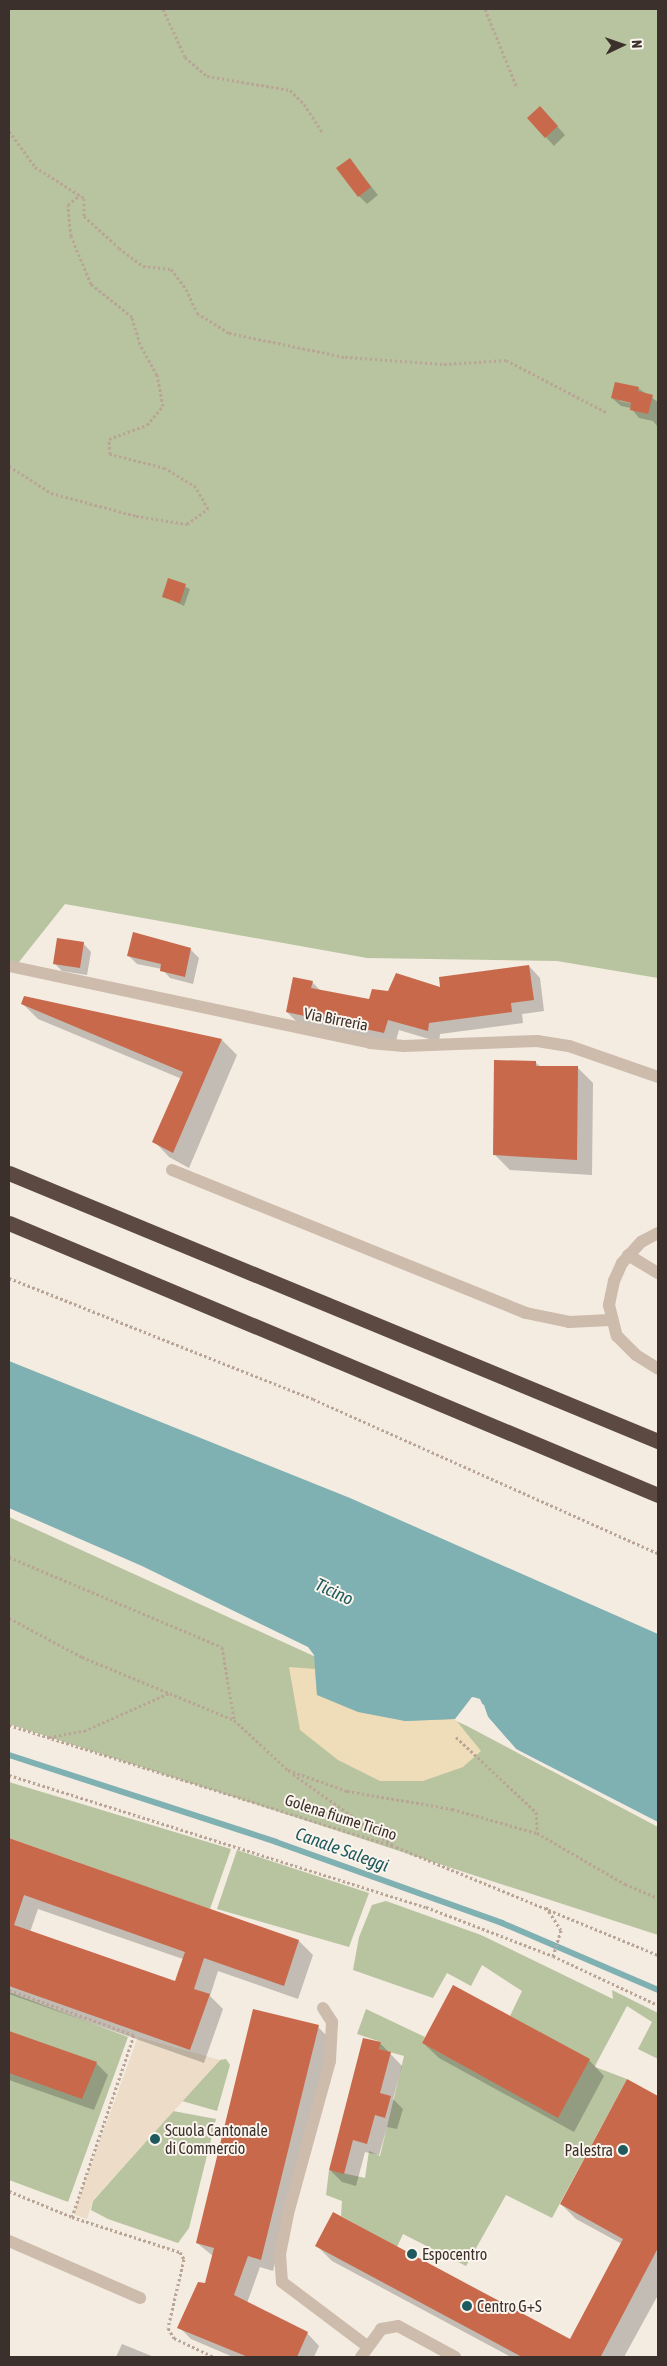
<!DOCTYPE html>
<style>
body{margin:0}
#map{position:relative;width:667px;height:2366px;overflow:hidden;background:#f4ebe1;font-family:"Asap Condensed",sans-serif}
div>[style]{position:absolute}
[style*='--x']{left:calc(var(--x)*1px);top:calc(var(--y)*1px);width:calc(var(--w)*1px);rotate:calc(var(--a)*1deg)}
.green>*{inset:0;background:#b8c4a0}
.sand>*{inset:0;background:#efdcb8}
.plaza>*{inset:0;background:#ecdcc8}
.water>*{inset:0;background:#7fb0b2}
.pier>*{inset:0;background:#f4ebe1}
.shadow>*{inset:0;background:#0003}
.stream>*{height:6px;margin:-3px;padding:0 3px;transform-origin:3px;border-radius:3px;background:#7fb0b2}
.building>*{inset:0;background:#c8694b}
.path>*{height:3px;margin-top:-1.5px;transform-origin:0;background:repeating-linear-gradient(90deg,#b9a596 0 2.5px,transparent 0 5px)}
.minor>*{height:12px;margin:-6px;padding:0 6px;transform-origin:6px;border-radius:6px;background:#cdbbac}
.highway>*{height:15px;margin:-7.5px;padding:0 7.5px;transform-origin:7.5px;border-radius:7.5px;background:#5c4a42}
.dots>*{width:14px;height:14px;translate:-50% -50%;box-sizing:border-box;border:2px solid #fbf5ee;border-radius:50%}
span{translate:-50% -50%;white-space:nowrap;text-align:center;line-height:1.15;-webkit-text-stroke:4px #fbf5ee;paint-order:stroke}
.street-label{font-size:16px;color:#3b302b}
.poi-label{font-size:16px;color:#3b302b}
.left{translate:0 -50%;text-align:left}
.right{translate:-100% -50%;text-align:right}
.water-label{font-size:18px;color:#1f5a5e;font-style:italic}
.frame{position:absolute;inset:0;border:10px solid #3b302b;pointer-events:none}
.north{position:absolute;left:597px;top:20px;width:50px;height:50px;-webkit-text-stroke:4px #fbf5ee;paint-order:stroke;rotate:87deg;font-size:14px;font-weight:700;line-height:20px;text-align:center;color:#3b302b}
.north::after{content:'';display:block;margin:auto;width:18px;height:22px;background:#3b302b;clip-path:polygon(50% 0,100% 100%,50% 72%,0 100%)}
</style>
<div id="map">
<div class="green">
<div style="clip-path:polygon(9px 9px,658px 9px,658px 978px,557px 961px,367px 958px,65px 904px,15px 967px,9px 966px)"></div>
<div style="clip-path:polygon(9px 1517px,467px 1726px,658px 1827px,658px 1935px,9px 1724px)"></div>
<div style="clip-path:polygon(9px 1782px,231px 1849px,210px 1909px,9px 1838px)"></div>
<div style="clip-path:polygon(237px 1850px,369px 1893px,349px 1947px,217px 1909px)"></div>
<div style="clip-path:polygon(386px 1901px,481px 1935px,613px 1999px,612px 1990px,658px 2013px,658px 2059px,638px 2049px,652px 2022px,627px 2006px,596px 2064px,595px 2067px,627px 2079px,552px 2218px,506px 2195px,466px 2266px,403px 2234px,397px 2247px,341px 2216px,342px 2201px,326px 2195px,329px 2170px,365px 2178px,369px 2151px,380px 2156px,404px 2056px,379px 2049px,381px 2042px,357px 2034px,366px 2009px,425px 2037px,422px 2043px,558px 2117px,589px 2060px,510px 2016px,522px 1991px,482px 1965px,471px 1986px,447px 1973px,433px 1998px,353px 1970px,359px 1937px,372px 1905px)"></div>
<div style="clip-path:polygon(9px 1992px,128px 2037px,68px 2202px,9px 2180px)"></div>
<div style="clip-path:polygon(226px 2059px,230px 2065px,217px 2111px,182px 2101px,220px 2060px)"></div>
<div style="clip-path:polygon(173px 2111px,216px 2119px,189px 2228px,178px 2243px,108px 2219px,91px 2210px,93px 2201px)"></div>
</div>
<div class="sand">
<div style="clip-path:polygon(289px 1667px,315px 1669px,317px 1695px,405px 1721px,455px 1719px,481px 1751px,463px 1767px,423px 1781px,380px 1781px,338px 1760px,300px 1730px)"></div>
</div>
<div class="plaza">
<div style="clip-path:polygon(138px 2037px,220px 2060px,93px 2200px,87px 2219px,73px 2214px)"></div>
</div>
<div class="water">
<div style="clip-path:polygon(9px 1361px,350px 1498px,658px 1634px,658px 1822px,516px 1749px,488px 1717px,484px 1705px,472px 1697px,455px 1719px,405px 1721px,358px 1712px,317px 1695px,314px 1655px,308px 1647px,142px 1566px,9px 1508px)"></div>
</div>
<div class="pier">
<div style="clip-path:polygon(473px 1697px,480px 1699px,488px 1717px,516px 1749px,554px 1772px,515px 1751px,486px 1718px,478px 1701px,473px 1700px,456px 1721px)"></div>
</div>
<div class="shadow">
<div style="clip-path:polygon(548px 116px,565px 135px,554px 146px,528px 118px)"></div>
<div style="clip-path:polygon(350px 160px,378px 195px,367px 204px,359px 196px)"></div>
<div style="clip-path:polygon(evenodd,638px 388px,658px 402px,658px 427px,653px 421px,639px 418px,631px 408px,621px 406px,612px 398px,638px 388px,620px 399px,637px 403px,637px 405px,620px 401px,620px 399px)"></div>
<div style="clip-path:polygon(169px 579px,190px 589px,184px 606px,163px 596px)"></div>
<div style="clip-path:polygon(83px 943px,91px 952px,87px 975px,62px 971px,54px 963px)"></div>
<div style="clip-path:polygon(191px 950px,199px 958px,193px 984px,170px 978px,162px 969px,137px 964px,129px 956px)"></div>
<div style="clip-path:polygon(529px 966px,540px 978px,544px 1011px,522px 1014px,523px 1023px,440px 1034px,439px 1042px,399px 1030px,395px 1044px,298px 1023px,287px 1012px,312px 982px,321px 991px,370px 1001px,389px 992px,442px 989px)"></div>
<div style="clip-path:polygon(23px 1004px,222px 1040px,237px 1055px,189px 1168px,169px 1157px,154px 1141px,182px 1079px,38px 1019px)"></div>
<div style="clip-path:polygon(535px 1062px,541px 1067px,577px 1067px,593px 1083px,592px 1175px,510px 1170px,495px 1155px)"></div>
<div style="clip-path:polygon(evenodd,9px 1840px,299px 1941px,313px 1955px,298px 1999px,218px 1971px,210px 1996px,223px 2009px,204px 2063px,9px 1994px,9px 1840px,38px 1909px,183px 1959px,175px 1983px,30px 1932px,38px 1909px)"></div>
<div style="clip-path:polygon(318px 2027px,330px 2039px,273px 2271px,260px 2267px,247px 2303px,307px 2333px,319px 2346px,314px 2357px,233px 2357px,191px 2339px,179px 2327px,206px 2285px,213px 2256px,197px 2243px)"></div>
<div style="clip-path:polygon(9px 2032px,96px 2063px,108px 2075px,94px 2110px,9px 2080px)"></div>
<div style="clip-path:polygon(380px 2043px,402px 2066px,393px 2099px,403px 2109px,397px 2129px,387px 2127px,379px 2155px,365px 2152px,356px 2186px,342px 2182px,330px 2170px)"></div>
<div style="clip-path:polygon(423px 2043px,589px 2060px,604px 2076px,574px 2132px,439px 2058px)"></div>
<div style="clip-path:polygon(627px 2081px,658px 2098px,658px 2295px,624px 2357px,511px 2357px,332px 2261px,317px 2246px,570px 2341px,622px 2244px,576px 2219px,561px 2204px)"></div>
<div style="clip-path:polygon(122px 2344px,154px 2357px,116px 2357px)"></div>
</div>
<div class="stream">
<div style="--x:9;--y:1755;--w:281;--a:18"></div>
<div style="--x:276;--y:1842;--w:240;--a:19.7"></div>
<div style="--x:502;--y:1923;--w:170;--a:23.2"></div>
</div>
<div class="building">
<div style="clip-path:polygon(540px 106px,558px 126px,545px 138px,527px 118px)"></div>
<div style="clip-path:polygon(350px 158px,371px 187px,358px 197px,336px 168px)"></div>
<div style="clip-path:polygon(615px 382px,639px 387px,638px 391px,653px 395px,648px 414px,630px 410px,631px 403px,611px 398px)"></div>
<div style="clip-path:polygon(168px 578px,186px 584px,180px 603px,162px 597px)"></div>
<div style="clip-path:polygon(133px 932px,191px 948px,185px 977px,160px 971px,161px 964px,127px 956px)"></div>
<div style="clip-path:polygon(57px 938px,84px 942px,80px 968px,53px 964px)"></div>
<div style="clip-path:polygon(529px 965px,534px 1000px,511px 1003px,512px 1012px,429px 1023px,428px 1031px,388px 1020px,384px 1033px,286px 1012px,293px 977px,313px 981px,311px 988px,369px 999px,372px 989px,388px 991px,396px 973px,440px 987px,439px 977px)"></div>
<div style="clip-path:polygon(24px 996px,222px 1039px,173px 1153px,152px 1142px,183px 1072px,21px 1004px)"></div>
<div style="clip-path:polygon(494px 1060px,536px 1061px,536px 1066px,578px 1066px,577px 1160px,493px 1155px)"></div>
<div style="clip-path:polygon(evenodd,9px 1838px,299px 1940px,284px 1986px,204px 1958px,194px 1989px,210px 1994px,190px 2050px,9px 1986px,9px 1838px,24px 1895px,185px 1952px,175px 1981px,14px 1925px,24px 1895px)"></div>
<div style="clip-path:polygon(453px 1985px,590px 2059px,558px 2118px,422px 2043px)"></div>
<div style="clip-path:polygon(253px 2009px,319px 2025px,261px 2260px,248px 2256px,234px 2295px,308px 2332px,297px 2357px,248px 2357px,177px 2328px,198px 2282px,205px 2283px,214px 2248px,196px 2243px)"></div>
<div style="clip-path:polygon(9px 2031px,97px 2062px,82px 2099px,9px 2073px)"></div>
<div style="clip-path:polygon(363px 2038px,381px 2042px,379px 2049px,391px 2052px,380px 2093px,391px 2096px,385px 2118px,375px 2115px,367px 2144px,353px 2140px,344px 2174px,329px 2170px)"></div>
<div style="clip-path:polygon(627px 2079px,658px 2096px,658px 2248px,601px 2356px,603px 2357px,522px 2357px,315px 2246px,333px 2212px,570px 2339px,623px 2239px,560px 2204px)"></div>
</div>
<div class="path">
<div style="--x:163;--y:9;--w:53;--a:65.4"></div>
<div style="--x:185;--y:57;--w:29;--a:41"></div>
<div style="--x:207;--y:76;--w:84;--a:9.6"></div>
<div style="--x:290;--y:90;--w:20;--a:45"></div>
<div style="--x:304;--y:104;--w:33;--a:57"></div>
<div style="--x:485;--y:9;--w:85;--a:67.9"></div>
<div style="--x:9;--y:131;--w:44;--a:54.2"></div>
<div style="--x:35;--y:167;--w:58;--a:32.3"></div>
<div style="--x:84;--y:198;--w:18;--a:90"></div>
<div style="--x:84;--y:216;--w:47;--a:42.4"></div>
<div style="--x:119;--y:248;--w:30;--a:37"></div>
<div style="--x:143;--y:266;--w:28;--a:6"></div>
<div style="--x:171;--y:269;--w:25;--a:53"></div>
<div style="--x:186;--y:289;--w:26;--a:65"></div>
<div style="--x:197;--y:313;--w:38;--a:32"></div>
<div style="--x:229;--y:333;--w:118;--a:11.7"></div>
<div style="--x:345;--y:357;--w:99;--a:4"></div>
<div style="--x:444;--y:364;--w:62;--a:-3.7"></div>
<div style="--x:506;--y:360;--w:115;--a:27.5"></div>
<div style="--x:9;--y:466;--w:50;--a:32.7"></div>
<div style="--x:51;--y:493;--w:88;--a:15.1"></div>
<div style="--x:136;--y:516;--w:52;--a:8.9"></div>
<div style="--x:187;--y:524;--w:26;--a:-36"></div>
<div style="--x:208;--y:509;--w:25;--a:-119"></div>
<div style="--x:196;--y:487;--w:36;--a:-148"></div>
<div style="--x:165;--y:468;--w:57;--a:-165.7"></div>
<div style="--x:110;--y:454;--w:15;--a:-94"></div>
<div style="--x:109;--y:439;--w:40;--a:-20.2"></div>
<div style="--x:147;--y:425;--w:25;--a:-50"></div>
<div style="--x:163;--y:406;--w:32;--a:-101"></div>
<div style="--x:157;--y:375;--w:35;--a:-119"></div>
<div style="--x:140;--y:344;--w:28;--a:-107"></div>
<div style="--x:132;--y:317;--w:53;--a:-141.2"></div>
<div style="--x:91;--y:284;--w:52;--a:-112.6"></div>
<div style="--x:71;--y:236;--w:31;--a:-96"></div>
<div style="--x:68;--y:205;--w:16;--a:-40"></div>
<div style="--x:9;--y:1278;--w:327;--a:21.7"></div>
<div style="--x:313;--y:1399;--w:378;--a:24.1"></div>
<div style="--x:9;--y:1557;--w:231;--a:22.9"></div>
<div style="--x:222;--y:1647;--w:73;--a:80.5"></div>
<div style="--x:9;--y:1618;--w:83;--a:28.1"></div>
<div style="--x:82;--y:1657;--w:165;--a:22.5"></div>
<div style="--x:234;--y:1720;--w:74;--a:42.8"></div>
<div style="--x:288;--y:1770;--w:63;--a:19.6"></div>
<div style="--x:347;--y:1791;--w:107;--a:9.7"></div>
<div style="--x:452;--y:1809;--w:88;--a:15.8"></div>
<div style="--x:537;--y:1833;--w:102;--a:30.1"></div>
<div style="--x:625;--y:1884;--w:36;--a:23"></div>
<div style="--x:9;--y:1725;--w:406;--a:17.5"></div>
<div style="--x:396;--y:1847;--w:283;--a:22.4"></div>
<div style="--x:49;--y:1737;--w:36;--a:-10"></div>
<div style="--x:84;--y:1731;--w:93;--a:-24.1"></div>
<div style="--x:456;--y:1737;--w:110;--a:43.2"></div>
<div style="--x:536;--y:1812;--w:21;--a:87"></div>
<div style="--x:293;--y:1774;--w:124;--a:35.5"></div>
<div style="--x:9;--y:1775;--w:437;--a:17.6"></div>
<div style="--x:426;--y:1907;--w:136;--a:21.1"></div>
<div style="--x:553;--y:1956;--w:116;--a:25"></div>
<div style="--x:546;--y:1907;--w:27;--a:57"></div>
<div style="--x:561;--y:1930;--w:27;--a:107"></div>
<div style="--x:9;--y:1990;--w:133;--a:19.8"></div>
<div style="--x:134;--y:2035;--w:192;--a:108.8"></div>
<div style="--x:9;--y:2191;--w:68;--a:22.4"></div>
<div style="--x:72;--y:2217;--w:114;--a:18"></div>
<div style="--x:180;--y:2252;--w:8;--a:60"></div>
<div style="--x:184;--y:2259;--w:71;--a:103.1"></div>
<div style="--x:168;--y:2328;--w:12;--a:59"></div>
<div style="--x:174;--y:2338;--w:44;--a:25.4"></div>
</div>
<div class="minor">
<div style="--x:9;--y:966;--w:369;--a:12"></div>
<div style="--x:370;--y:1043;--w:34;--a:5"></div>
<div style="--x:404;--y:1046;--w:133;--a:-2.2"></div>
<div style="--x:537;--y:1041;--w:32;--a:9"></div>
<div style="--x:569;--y:1046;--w:94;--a:19.2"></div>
<div style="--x:172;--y:1170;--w:382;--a:22"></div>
<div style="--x:526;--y:1313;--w:44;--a:11.8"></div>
<div style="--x:569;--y:1322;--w:41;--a:-2.8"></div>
<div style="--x:658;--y:1233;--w:19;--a:152"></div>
<div style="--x:641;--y:1242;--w:28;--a:132"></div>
<div style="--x:622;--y:1263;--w:20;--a:114"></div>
<div style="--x:614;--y:1281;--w:25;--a:102"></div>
<div style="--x:609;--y:1305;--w:32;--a:76"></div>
<div style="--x:617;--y:1336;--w:27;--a:45"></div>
<div style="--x:636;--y:1355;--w:26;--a:32"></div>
<div style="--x:628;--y:1255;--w:35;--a:31"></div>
<div style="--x:323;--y:2008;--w:17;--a:57"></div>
<div style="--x:332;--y:2022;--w:39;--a:93"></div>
<div style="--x:330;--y:2061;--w:159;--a:105.4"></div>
<div style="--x:288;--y:2214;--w:41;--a:101.3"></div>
<div style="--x:280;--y:2254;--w:28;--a:86"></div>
<div style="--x:282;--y:2282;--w:106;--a:37"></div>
<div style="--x:9;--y:2241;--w:143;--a:23.5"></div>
<div style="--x:361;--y:2357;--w:34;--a:-54"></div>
<div style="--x:381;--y:2329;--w:17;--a:-10"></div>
<div style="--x:398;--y:2326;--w:65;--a:28.5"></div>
</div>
<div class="highway">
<div style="--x:9;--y:1173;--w:702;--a:22.44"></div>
<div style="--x:9;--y:1223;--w:704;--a:22.74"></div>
</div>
<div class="dots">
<div style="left:155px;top:2139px;background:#1f5a5e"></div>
<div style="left:623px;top:2150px;background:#1f5a5e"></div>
<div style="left:412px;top:2254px;background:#1f5a5e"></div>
<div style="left:467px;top:2306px;background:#1f5a5e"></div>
</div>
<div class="street-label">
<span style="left:336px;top:1019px;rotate:11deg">Via Birreria</span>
<span style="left:341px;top:1817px;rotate:18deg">Golena fiume Ticino</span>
</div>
<div class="poi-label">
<span class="left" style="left:165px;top:2139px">Scuola Cantonale<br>di Commercio</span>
<span class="right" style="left:613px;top:2150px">Palestra</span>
<span class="left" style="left:422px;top:2254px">Espocentro</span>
<span class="left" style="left:477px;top:2306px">Centro G+S</span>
</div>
<div class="water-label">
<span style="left:334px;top:1592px;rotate:25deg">Ticino</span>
<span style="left:342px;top:1850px;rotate:20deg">Canale Saleggi</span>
</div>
<div class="frame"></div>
<div class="north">N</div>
</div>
